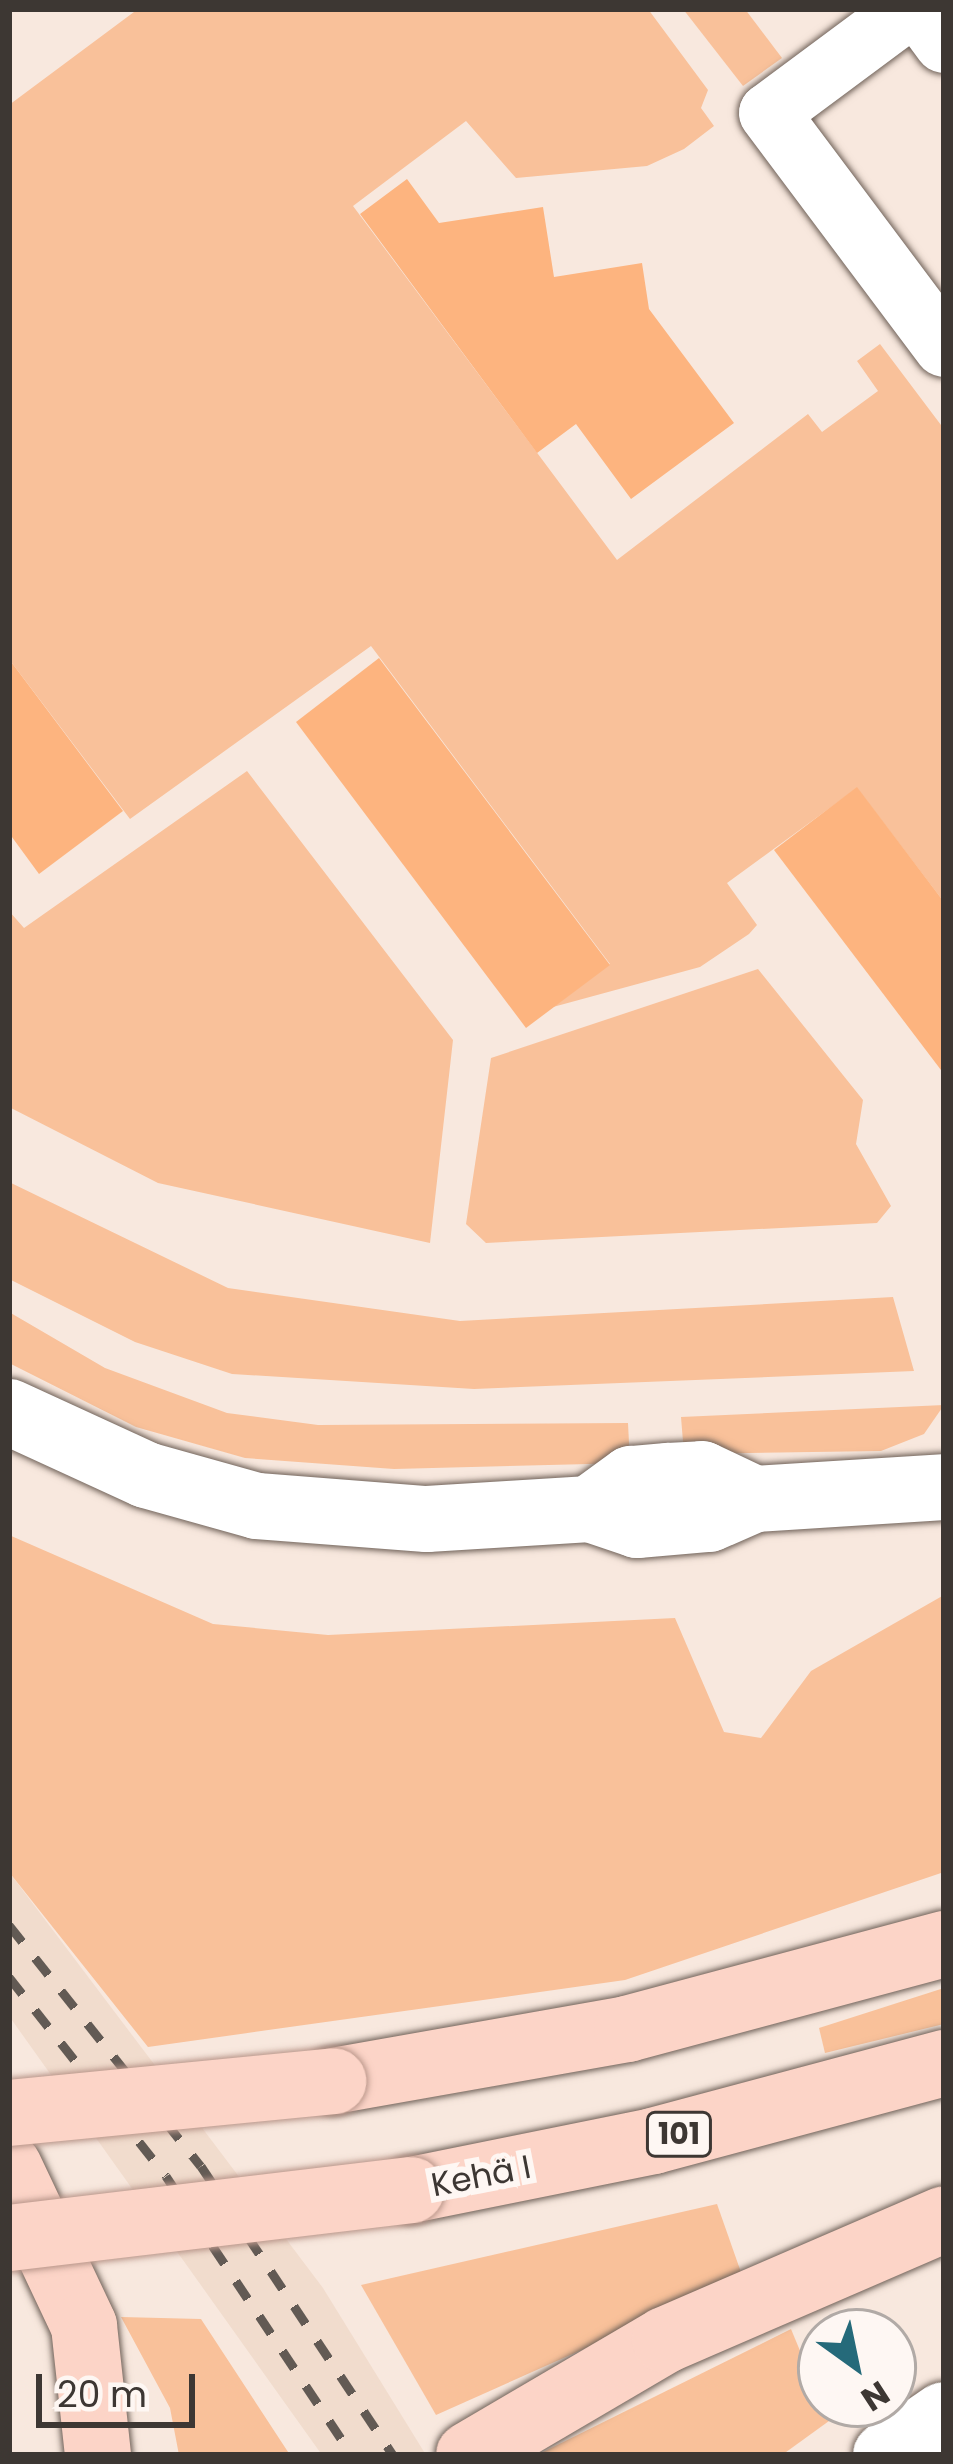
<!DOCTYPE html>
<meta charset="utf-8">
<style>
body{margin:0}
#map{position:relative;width:953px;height:2464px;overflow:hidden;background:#f8e8de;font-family:Poppins,sans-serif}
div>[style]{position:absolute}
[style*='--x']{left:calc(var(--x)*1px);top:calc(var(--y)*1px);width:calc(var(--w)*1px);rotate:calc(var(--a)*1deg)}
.built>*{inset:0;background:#f1dccd}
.green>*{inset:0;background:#f9c19a}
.building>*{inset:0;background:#fdb47f}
.roads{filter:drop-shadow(0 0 3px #706259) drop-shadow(0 0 3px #706259)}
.minor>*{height:60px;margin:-30px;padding:0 30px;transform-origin:30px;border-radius:30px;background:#fff}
.tertiary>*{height:66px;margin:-33px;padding:0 33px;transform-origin:33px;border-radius:33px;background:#fff}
.secondary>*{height:66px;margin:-33px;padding:0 33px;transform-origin:33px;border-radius:33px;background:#fff}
.trunk>*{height:66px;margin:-33px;padding:0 33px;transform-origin:33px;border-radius:33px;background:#fcd4c7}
.rail>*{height:9px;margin-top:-4.5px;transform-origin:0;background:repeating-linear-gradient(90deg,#625a54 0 21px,transparent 0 42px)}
.bridges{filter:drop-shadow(0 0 3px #b9968a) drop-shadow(0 0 3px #b9968a)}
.trunk-bridge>*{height:66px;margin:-33px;padding:0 33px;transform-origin:33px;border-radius:33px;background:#fcd4c7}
span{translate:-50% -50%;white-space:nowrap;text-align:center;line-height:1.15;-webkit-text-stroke:12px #fef7f3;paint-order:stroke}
.shield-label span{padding:3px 9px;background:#fef7f3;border:3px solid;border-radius:9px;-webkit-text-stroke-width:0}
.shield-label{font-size:30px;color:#3d3733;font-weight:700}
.street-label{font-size:33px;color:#3d3733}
.frame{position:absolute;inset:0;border:12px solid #3d3733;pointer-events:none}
.north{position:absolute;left:797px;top:2308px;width:120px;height:120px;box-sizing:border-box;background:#fef7f3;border:3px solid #b1aaa6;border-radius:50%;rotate:147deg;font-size:33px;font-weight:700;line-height:48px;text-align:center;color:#3d3733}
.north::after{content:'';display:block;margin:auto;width:42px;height:54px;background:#256a7a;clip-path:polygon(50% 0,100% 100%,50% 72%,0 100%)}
.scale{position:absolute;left:36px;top:2374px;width:159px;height:54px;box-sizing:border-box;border:6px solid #3d3733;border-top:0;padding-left:15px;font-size:36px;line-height:42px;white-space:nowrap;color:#3d3733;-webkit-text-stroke:9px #fef7f3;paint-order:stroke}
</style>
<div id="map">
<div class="built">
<div style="clip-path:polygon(9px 1872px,323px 2288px,426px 2455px,322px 2455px,9px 2016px)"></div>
</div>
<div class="green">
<div style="clip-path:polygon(138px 9px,648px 9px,708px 90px,701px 108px,714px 126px,684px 149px,647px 166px,516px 178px,466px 121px,353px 206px,617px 560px,808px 414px,822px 432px,878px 391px,857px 361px,880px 344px,944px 429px,944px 902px,857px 788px,727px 883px,757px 925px,749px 934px,700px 967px,553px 1007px,610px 964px,371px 646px,130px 819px,9px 659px,9px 105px)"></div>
<div style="clip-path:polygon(683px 9px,745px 9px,782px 58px,743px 86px)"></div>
<div style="clip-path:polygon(247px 771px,453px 1040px,430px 1243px,158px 1183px,9px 1107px,9px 911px,24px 928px)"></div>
<div style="clip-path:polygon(758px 969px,863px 1100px,856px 1144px,891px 1206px,877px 1223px,486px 1243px,466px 1224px,491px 1058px)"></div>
<div style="clip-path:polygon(9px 1182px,228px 1288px,460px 1321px,893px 1297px,914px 1371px,474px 1389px,232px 1374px,135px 1342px,9px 1279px)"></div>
<div style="clip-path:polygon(9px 1312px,105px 1368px,227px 1413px,318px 1425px,628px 1423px,630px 1463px,394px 1469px,245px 1458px,136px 1427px,9px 1363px)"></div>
<div style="clip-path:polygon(944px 1405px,924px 1434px,881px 1451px,684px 1454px,681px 1417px)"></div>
<div style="clip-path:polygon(9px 1535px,213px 1624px,328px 1635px,675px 1618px,724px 1732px,761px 1738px,811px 1671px,944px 1595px,944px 1872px,625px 1980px,148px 2047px,9px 1872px)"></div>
<div style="clip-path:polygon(944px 1988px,944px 2024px,825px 2053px,819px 2028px)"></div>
<div style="clip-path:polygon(717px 2204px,743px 2278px,436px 2415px,361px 2285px)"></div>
<div style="clip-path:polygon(121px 2317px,201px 2319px,290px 2455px,179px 2455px,170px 2408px)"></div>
<div style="clip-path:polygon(791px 2329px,829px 2421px,782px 2455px,537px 2455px)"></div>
</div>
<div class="building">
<div style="clip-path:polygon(407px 179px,439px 223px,543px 207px,554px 277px,642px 263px,649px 309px,734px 423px,631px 499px,576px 424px,537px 453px,360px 214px)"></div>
<div style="clip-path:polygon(379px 658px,610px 965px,526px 1028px,296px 722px)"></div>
<div style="clip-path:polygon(9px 659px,123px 811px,39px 874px,9px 833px)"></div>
<div style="clip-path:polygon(857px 787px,944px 902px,944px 1074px,774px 850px)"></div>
</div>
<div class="roads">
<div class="minor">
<div style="--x:909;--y:9;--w:174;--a:143.4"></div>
<div style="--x:769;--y:113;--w:292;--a:53.2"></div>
<div style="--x:919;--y:9;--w:42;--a:53.7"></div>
</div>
<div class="tertiary">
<div style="--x:886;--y:2455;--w:70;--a:-34.6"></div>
</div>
<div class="secondary">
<div style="--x:9;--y:1412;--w:151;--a:24.7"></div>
<div style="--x:146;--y:1475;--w:115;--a:15.6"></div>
<div style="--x:257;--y:1506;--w:170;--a:4.4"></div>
<div style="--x:427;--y:1519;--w:163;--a:-3.5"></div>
<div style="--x:590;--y:1509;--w:50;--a:18.8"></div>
<div style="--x:637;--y:1525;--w:72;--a:-4.8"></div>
<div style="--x:709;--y:1519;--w:50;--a:-23.5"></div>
<div style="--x:755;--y:1499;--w:189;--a:-3.6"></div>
<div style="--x:590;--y:1509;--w:51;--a:-36.2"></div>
<div style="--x:631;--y:1479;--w:37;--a:-5"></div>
<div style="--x:668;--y:1476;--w:34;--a:-3"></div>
<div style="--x:702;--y:1474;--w:59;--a:25.3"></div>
</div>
<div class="trunk">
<div style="--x:333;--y:2081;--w:299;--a:-10"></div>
<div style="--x:627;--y:2029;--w:328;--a:-15"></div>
<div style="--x:9;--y:2167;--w:176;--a:64.7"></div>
<div style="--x:84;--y:2326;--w:130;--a:83.8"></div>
<div style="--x:411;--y:2190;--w:247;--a:-11.4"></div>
<div style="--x:653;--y:2141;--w:301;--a:-15"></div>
<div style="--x:469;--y:2455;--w:227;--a:-30.4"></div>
<div style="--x:665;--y:2340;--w:304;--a:-23.4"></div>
</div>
</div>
<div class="rail">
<div style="--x:9;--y:1925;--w:308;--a:51.5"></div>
<div style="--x:201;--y:2166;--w:347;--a:56.4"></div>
<div style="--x:9;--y:1977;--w:253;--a:51.7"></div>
<div style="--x:166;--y:2176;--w:335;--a:56.3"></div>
</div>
<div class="bridges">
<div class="trunk-bridge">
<div style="--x:9;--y:2113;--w:326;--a:-5.6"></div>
<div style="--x:9;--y:2238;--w:405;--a:-6.8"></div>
</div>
</div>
<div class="shield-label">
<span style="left:679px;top:2134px">101</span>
</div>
<div class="street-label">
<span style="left:481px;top:2176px;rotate:-11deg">Kehä I</span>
</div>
<div class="frame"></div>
<div class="north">N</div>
<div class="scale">20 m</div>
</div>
